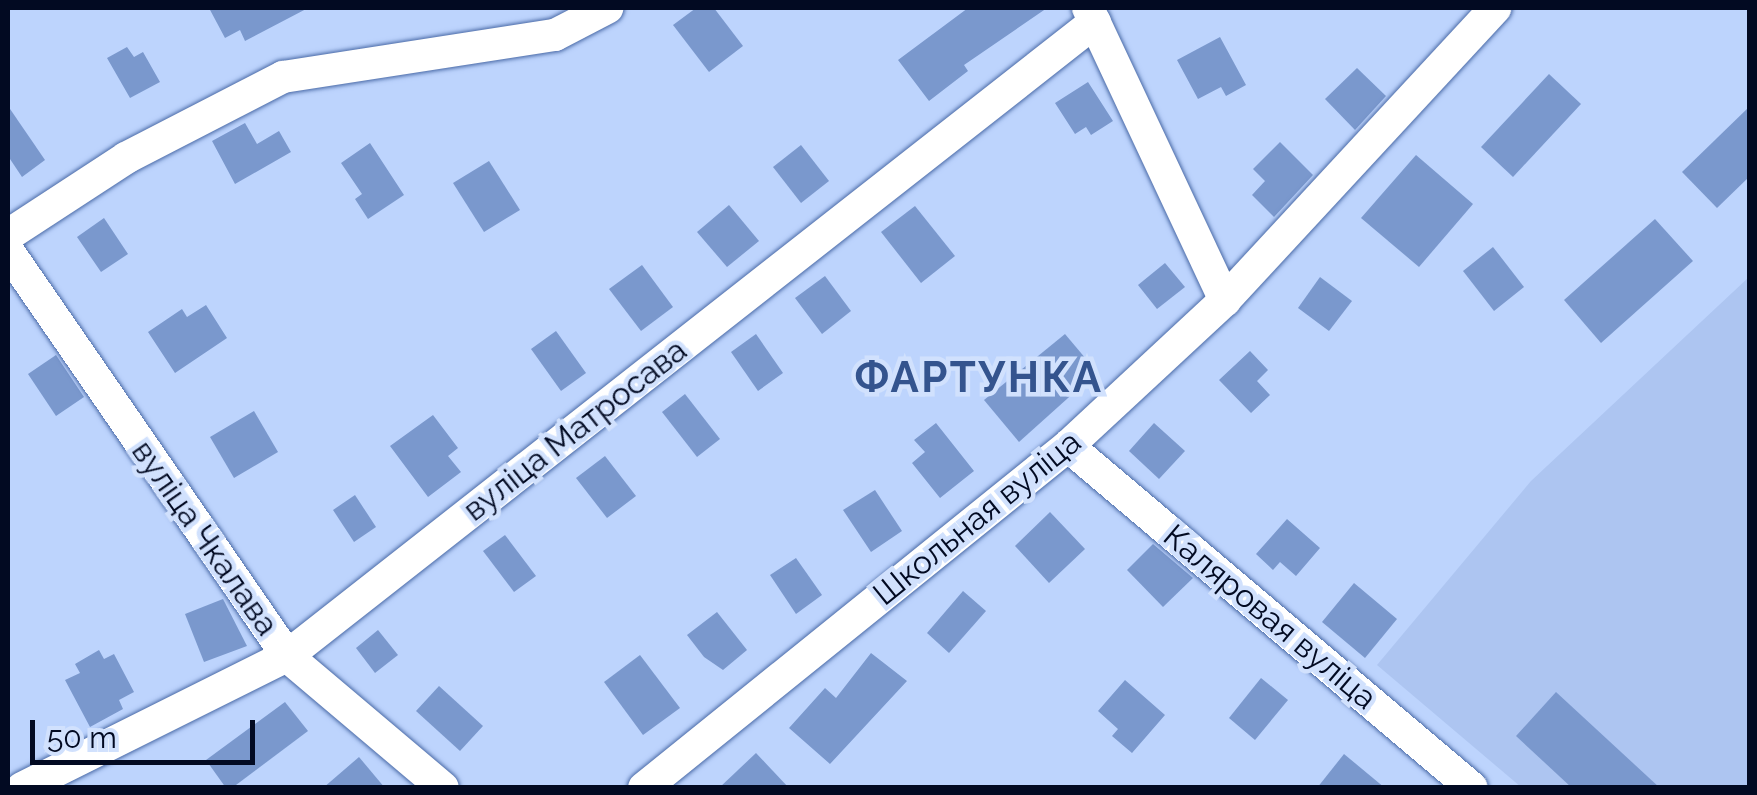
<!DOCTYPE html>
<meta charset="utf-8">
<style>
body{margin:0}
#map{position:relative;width:1757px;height:795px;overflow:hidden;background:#bdd4fd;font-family:Raleway,sans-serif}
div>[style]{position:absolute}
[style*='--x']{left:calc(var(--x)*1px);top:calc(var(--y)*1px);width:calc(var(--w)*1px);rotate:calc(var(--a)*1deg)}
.built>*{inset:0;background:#adc5f1}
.building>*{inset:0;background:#7a98cd}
.roads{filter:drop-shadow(0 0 2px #4a6aa7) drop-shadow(0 0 2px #4a6aa7)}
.minor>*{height:32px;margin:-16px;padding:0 16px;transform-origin:16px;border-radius:16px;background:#fff}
span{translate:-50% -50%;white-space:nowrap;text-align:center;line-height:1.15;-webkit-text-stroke:9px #d1e1fd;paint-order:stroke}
.street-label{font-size:32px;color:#020a22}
.district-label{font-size:42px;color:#34548e;font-weight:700;letter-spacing:2.5px}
.frame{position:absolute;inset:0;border:10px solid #020a22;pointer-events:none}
.scale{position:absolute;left:30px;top:720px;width:225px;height:45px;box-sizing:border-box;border:5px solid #020a22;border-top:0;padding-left:12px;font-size:30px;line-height:35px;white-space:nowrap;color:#020a22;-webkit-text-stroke:8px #d1e1fd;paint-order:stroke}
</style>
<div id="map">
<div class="built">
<div style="clip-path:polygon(1749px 277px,1749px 787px,1521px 787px,1377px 665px,1531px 481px)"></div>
</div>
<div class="building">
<div style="clip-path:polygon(209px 8px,308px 8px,245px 41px,240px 30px,225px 38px)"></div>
<div style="clip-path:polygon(696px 8px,714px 8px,743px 46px,709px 72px,673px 25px)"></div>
<div style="clip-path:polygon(968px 8px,1047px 8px,964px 65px,968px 71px,929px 101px,898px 60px)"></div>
<div style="clip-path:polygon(1220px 37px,1246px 85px,1226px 96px,1221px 87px,1198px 99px,1177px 60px)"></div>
<div style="clip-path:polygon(127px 47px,134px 57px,143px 52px,160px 82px,130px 98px,107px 58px)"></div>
<div style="clip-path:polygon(1357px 68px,1386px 96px,1355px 130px,1325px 99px)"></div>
<div style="clip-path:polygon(1549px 74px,1581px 104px,1513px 177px,1481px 147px)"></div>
<div style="clip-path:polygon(1088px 82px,1113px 121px,1091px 135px,1086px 127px,1075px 134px,1055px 103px)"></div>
<div style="clip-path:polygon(8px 106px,45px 160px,22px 177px,8px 156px)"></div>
<div style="clip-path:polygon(1750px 106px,1750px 176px,1717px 208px,1682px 172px)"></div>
<div style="clip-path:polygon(245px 123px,257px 144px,279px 131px,291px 152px,235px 184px,212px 141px)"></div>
<div style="clip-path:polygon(1280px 142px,1313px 175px,1274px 217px,1252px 195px,1265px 181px,1253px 169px)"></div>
<div style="clip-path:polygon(370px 143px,404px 195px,368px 219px,355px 199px,362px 194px,341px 163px)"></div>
<div style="clip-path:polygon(801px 145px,829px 181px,801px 203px,773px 167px)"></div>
<div style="clip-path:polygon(1416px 155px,1473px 204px,1419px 267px,1361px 218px)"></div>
<div style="clip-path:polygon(489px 161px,520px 210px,484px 232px,453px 183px)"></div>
<div style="clip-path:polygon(729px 205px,759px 241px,727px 267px,697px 232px)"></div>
<div style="clip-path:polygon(915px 206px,955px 256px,921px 283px,881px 232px)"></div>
<div style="clip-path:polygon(104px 218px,128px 254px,101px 272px,77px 237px)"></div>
<div style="clip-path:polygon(1655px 219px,1693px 261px,1601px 343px,1564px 300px)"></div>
<div style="clip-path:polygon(1493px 247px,1524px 287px,1494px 311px,1463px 271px)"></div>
<div style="clip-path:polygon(1165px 263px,1185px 287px,1157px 309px,1138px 285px)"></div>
<div style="clip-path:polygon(642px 265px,673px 307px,641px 331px,609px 289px)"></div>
<div style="clip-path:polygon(825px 276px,851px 311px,822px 334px,795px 298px)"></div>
<div style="clip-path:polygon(1320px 277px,1352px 301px,1329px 331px,1298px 308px)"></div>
<div style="clip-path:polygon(206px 305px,227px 338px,175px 373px,148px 332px,182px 309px,187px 317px)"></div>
<div style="clip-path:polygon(556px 331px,586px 373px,561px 391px,531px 349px)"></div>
<div style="clip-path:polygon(756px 334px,783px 373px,758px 391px,731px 352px)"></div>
<div style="clip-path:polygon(1065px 334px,1097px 372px,1019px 442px,984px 400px)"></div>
<div style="clip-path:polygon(1250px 351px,1268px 370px,1257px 381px,1270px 395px,1251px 413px,1219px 380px)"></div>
<div style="clip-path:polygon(56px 355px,84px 397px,56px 416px,28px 374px)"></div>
<div style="clip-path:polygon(685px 394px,720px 439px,697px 457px,662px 412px)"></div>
<div style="clip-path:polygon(254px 411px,278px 452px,234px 478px,210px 437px)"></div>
<div style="clip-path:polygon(433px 415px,458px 448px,448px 456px,461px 472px,428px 497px,390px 446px)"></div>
<div style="clip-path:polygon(936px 423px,974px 471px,940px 498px,912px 463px,925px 452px,914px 440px)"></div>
<div style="clip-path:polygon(1154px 423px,1185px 451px,1159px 479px,1129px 451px)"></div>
<div style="clip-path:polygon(605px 456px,636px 496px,607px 518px,576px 478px)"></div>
<div style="clip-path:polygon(875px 490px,902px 531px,871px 552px,843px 510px)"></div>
<div style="clip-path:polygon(355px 495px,376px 527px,354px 542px,333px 510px)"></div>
<div style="clip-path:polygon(1050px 512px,1085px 549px,1049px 583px,1015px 546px)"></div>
<div style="clip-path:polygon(1287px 519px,1320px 548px,1296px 576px,1280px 562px,1273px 570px,1256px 554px)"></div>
<div style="clip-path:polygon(505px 535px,536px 576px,514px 592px,483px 551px)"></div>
<div style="clip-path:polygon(1153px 544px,1193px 578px,1163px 607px,1127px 570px)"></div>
<div style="clip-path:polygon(796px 558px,822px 595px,796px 614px,770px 575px)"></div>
<div style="clip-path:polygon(1354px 583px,1397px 619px,1365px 658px,1322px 622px)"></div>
<div style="clip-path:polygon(963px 591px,986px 611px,949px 653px,927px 633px)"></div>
<div style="clip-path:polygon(223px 599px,247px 646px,204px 662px,185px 614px)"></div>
<div style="clip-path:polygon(717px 612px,747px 650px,723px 670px,704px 657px,687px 635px)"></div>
<div style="clip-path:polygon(378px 630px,398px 655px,375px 673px,356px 648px)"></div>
<div style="clip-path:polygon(99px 650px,104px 659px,114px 654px,134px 692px,119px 700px,123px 709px,90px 727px,65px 680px,80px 673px,75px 664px)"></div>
<div style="clip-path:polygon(871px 653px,907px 681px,830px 764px,789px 728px,825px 688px,836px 698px)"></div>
<div style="clip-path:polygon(640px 655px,680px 708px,643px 735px,604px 682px)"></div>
<div style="clip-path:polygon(1261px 678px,1288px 700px,1255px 740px,1229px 718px)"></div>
<div style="clip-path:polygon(1125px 680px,1165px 715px,1132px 753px,1112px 736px,1118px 729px,1098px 711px)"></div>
<div style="clip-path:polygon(439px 686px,483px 726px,460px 751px,416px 711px)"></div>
<div style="clip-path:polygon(1556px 692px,1660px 788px,1572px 788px,1516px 736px)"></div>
<div style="clip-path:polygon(285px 702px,308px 731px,232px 788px,226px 788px,206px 760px)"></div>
<div style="clip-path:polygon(756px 753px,789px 788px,719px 788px)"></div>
<div style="clip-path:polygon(1344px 754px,1385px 788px,1317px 788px)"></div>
<div style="clip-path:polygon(359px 757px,385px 788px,323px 788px)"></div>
</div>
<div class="roads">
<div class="minor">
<div style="--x:1088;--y:8;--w:323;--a:64.9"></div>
<div style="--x:8;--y:235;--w:141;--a:-33.1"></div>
<div style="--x:126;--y:158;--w:177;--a:-27.3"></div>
<div style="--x:283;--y:77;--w:275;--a:-8.8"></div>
<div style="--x:555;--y:35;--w:59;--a:-27.4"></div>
<div style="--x:8;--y:251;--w:492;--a:55.4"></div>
<div style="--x:287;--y:656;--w:204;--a:40.2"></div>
<div style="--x:1068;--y:446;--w:529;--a:40.25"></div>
<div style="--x:22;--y:788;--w:296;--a:-26.5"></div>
<div style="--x:287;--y:656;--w:1027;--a:-38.12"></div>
<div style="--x:644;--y:788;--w:545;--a:-38.89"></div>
<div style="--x:1068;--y:446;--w:214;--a:-42.9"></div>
<div style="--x:1225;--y:300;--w:398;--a:-47.2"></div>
</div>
</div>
<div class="street-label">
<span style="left:575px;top:430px;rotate:-38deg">вуліца Матросава</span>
<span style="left:977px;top:518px;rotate:-39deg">Школьная вуліца</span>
<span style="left:205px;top:538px;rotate:55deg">вуліца Чкалава</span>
<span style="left:1270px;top:617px;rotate:40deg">Каляровая вуліца</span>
</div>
<div class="district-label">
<span style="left:979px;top:378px">ФАРТУНКА</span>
</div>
<div class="frame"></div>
<div class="scale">50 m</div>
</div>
